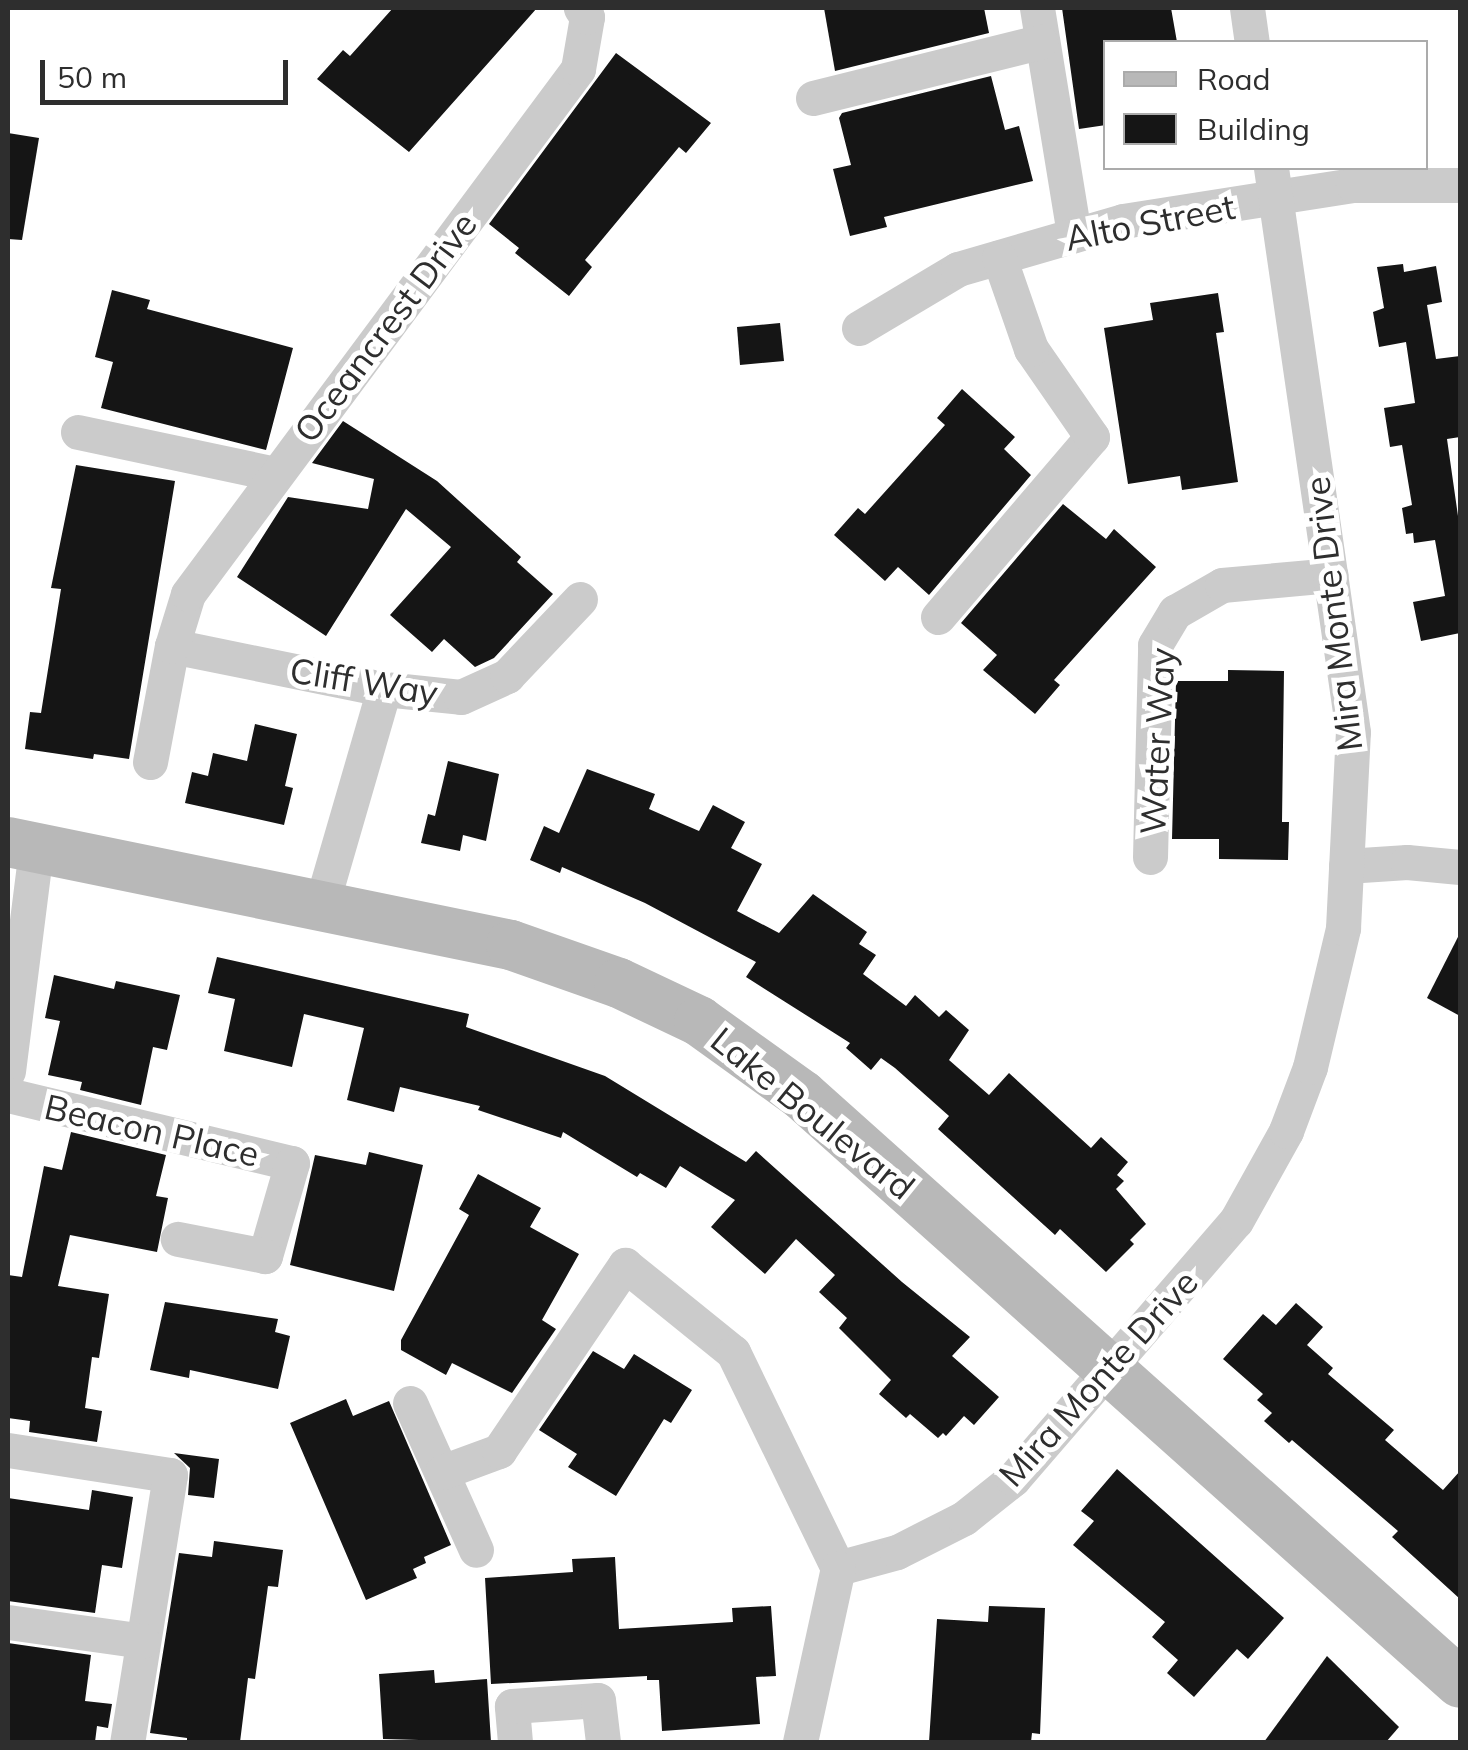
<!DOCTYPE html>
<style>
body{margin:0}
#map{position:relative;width:1468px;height:1750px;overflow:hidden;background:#fff;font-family:Mulish,sans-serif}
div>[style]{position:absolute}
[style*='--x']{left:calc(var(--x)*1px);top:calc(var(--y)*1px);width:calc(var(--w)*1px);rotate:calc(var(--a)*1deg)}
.building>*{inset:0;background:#151515}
.minor>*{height:35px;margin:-17.5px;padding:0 17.5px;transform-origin:17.5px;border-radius:17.5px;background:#cbcbcb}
.secondary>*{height:50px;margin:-25px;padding:0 25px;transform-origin:25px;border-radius:25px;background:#b8b8b8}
span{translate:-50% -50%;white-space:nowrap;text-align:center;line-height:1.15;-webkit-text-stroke:10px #fff;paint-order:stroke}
.street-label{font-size:35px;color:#2e2e2e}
.frame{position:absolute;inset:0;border:10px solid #2e2e2e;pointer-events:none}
.legend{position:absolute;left:1103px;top:40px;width:325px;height:130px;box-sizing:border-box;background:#fff;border:2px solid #ababab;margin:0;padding:12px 18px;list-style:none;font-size:30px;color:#2e2e2e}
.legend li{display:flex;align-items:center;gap:20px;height:50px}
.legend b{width:50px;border:2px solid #ababab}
.scale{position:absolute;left:40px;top:60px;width:248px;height:45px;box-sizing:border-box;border:5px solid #2e2e2e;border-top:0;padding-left:12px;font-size:30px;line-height:35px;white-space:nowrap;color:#2e2e2e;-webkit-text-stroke:8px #fff;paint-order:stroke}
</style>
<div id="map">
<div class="building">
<div style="clip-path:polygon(393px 8px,537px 8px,409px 152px,317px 79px,343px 50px,350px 56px)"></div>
<div style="clip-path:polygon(824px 8px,984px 8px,989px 33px,835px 71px)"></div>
<div style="clip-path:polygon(1062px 8px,1171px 8px,1177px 42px,1106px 42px,1106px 125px,1079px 129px)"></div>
<div style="clip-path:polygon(616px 53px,711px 123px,686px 153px,679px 147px,585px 260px,592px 267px,569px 296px,515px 253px,519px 248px,489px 224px)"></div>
<div style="clip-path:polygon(991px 76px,1005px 130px,1019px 126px,1033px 181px,884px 217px,887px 227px,850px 236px,833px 169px,851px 165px,839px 118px,842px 113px)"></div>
<div style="clip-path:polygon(8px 133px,39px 138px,22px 240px,8px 239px)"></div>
<div style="clip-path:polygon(1403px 264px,1404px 272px,1436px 266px,1442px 302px,1427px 305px,1436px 359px,1460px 356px,1460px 437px,1447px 439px,1460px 530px,1460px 633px,1421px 641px,1413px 602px,1445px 596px,1435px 540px,1414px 543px,1413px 533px,1406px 534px,1402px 508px,1412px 505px,1402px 445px,1390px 447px,1384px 408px,1415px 403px,1406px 342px,1379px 347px,1373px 312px,1384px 308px,1377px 267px)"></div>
<div style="clip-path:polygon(112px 290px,150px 300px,147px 309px,293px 348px,266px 450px,101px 408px,113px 362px,95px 357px)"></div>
<div style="clip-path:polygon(1218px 293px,1224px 332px,1216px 333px,1238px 482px,1182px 490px,1180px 476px,1128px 484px,1104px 328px,1153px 320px,1150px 303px)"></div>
<div style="clip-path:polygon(780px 323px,784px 361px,740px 365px,737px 327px)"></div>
<div style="clip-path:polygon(962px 389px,1015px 437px,1004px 449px,1031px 475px,929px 595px,898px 567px,885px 581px,834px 535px,858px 508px,865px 514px,945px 425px,937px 418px)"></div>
<div style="clip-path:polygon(343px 421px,437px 481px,521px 557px,517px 562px,553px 594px,494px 658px,475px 667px,444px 639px,432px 652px,390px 615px,451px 547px,406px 509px,326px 636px,237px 577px,288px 497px,368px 509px,374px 479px,312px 463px)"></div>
<div style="clip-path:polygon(76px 465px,175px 481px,129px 759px,94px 754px,93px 759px,25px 749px,30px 712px,41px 713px,61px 589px,51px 588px)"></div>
<div style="clip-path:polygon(1063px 504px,1106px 539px,1114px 529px,1156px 567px,1054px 680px,1060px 685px,1035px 714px,983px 670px,997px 655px,961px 623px)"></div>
<div style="clip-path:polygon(1228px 670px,1284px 671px,1282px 822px,1289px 822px,1288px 860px,1219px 859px,1219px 839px,1172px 839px,1176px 681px,1228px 681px)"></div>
<div style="clip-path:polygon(255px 724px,297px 734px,285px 786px,293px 788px,284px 825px,185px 803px,192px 772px,208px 776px,213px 753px,247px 761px)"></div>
<div style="clip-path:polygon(448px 761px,499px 774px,486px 841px,463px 835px,460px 851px,421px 843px,428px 814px,435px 816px)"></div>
<div style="clip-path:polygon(587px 769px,655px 794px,649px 809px,699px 831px,713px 805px,745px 822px,731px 848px,762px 864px,737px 911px,779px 933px,813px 894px,867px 932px,859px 944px,876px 955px,863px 974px,906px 1006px,915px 995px,939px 1017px,946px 1010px,969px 1030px,949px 1060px,989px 1095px,1009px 1073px,1091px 1148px,1101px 1137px,1128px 1162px,1117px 1175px,1124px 1181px,1116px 1189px,1146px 1224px,1130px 1240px,1134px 1244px,1106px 1272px,1060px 1229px,1055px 1235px,938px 1129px,949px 1116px,895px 1068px,881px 1058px,871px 1070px,846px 1048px,850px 1043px,746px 977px,756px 962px,645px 903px,562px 867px,560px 873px,530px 860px,544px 826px,559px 833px)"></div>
<div style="clip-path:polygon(1460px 933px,1460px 1016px,1427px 998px)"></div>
<div style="clip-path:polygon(217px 957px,469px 1014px,466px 1027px,605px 1076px,746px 1162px,756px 1151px,902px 1282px,970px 1337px,952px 1356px,999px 1397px,974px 1425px,964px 1416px,946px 1436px,943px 1433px,938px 1438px,910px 1414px,906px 1418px,879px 1394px,891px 1380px,839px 1328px,847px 1318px,819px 1292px,835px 1275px,796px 1239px,765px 1274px,711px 1227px,735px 1200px,680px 1166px,666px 1188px,640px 1173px,637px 1177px,563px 1132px,561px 1138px,478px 1110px,480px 1106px,400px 1087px,394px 1112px,347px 1100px,364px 1028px,304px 1014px,292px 1067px,224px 1051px,235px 999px,208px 993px)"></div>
<div style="clip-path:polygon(54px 975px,114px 989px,116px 981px,180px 995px,167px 1050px,153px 1047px,141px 1105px,80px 1090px,82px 1082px,48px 1075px,60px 1021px,45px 1018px)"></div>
<div style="clip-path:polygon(71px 1132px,166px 1155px,156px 1196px,168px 1198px,157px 1252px,70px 1235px,58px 1286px,109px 1294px,99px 1358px,92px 1357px,85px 1408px,102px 1411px,97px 1442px,29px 1432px,30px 1421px,8px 1418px,8px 1275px,22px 1277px,44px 1166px,62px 1170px)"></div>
<div style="clip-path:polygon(369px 1152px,423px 1165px,394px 1291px,290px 1265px,315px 1155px,366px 1165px)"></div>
<div style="clip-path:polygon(478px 1174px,541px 1208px,530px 1227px,579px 1254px,542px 1320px,556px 1329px,512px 1393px,452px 1363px,446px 1375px,401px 1350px,401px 1340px,469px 1215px,459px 1209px)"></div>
<div style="clip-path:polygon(165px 1302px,278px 1319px,275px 1332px,290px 1336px,278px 1389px,190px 1370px,189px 1378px,150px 1370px)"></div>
<div style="clip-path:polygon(1296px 1303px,1323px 1327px,1307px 1345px,1333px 1368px,1328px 1374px,1394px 1430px,1385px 1440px,1443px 1490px,1460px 1471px,1460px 1599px,1392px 1537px,1398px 1531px,1292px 1440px,1289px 1443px,1264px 1421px,1272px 1413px,1257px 1400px,1263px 1394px,1223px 1359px,1263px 1314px,1276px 1325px)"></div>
<div style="clip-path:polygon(593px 1351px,624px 1369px,634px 1354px,692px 1390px,671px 1423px,664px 1419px,616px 1496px,568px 1467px,577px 1454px,539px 1430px)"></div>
<div style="clip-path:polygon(346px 1399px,353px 1416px,389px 1401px,451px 1545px,424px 1557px,426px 1563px,413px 1569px,417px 1578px,366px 1600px,290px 1423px)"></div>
<div style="clip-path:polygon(174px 1453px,219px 1459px,214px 1498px,188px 1495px,190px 1468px)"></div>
<div style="clip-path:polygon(1117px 1469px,1284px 1618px,1248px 1659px,1237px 1649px,1194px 1697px,1167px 1673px,1178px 1660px,1152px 1637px,1165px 1622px,1073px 1545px,1094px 1521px,1081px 1511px)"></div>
<div style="clip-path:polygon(92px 1490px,133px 1497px,122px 1568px,102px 1565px,95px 1613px,8px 1601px,8px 1498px,89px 1510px)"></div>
<div style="clip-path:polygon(214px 1541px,283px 1550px,278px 1587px,268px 1586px,255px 1679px,248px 1678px,240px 1742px,187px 1742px,187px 1738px,150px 1733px,179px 1553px,212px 1557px)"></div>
<div style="clip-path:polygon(615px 1557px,619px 1629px,733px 1622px,732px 1608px,771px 1606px,776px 1676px,756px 1677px,760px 1724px,662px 1731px,659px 1680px,647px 1680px,647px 1676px,491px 1684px,485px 1578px,573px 1572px,572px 1559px)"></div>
<div style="clip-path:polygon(989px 1606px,1045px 1608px,1040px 1734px,1032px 1733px,1031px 1742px,929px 1742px,937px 1619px,988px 1622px)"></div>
<div style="clip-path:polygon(8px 1643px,91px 1655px,85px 1701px,112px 1704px,108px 1728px,97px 1726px,95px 1742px,8px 1742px)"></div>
<div style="clip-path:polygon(1327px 1656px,1399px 1727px,1386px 1742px,1264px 1742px)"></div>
<div style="clip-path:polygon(434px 1670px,435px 1683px,487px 1679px,491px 1742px,383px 1739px,379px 1674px)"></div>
</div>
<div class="minor">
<div style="--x:1037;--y:8;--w:230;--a:80.7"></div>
<div style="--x:1247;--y:8;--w:34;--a:82"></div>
<div style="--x:813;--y:98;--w:234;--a:-13.9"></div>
<div style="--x:859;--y:328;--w:115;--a:-30.8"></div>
<div style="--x:958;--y:269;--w:172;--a:-16.2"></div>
<div style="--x:1123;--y:221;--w:233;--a:-8.9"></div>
<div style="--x:1353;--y:185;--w:107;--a:0"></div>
<div style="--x:78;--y:432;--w:201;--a:12"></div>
<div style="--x:938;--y:617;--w:237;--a:-49.5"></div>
<div style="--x:1092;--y:437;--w:107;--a:-124.7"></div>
<div style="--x:1031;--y:349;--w:97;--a:-109.2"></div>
<div style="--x:172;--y:646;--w:216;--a:11.5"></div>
<div style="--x:384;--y:689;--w:77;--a:5.9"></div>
<div style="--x:461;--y:697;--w:51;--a:-24.5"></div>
<div style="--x:507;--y:676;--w:106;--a:-46.5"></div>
<div style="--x:150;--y:762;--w:118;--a:-79.3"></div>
<div style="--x:172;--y:646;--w:54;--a:-72.9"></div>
<div style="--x:188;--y:594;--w:654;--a:-53.39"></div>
<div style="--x:578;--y:69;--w:53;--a:-80.2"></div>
<div style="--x:587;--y:17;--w:11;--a:-124"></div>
<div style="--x:1150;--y:857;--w:212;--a:-88.6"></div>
<div style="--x:1155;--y:645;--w:39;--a:-59"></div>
<div style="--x:1175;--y:612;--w:54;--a:-29.9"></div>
<div style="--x:1222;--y:585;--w:109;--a:-5.2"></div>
<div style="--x:1346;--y:866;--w:61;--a:-3.8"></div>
<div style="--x:1407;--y:862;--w:53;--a:5.4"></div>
<div style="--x:321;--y:906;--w:226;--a:-73.8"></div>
<div style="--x:8;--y:1071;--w:225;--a:-82.8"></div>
<div style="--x:8;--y:1095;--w:292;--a:13.5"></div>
<div style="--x:292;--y:1163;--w:97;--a:106.2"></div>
<div style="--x:265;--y:1256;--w:89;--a:-168.9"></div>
<div style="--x:410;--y:1403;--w:161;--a:65.8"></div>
<div style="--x:8;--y:1450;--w:164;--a:8.8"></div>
<div style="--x:170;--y:1475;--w:270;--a:99.1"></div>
<div style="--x:442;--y:1472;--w:61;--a:-20.2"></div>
<div style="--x:499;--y:1451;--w:225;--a:-55.9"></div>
<div style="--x:625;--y:1265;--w:139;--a:38.9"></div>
<div style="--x:733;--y:1352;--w:240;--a:64.1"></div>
<div style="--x:838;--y:1568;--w:61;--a:-15.2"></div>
<div style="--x:897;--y:1552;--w:75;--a:-26.9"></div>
<div style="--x:964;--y:1518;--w:63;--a:-38.5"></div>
<div style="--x:1013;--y:1479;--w:341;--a:-49.2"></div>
<div style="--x:1236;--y:1221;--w:103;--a:-60.9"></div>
<div style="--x:1286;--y:1131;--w:68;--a:-69.4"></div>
<div style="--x:1310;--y:1067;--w:143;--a:-76.6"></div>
<div style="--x:1343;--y:928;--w:196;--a:-87.1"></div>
<div style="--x:1353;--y:732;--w:570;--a:-98.27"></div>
<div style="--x:8;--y:1622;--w:136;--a:8"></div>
<div style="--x:515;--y:1742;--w:36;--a:-95"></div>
<div style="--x:512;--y:1706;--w:86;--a:-4"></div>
<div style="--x:598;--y:1700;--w:42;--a:83.2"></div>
<div style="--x:800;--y:1742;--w:178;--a:-77.7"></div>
</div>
<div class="secondary">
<div style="--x:8;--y:842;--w:513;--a:11.57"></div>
<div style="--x:511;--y:945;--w:114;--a:19.4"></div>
<div style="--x:619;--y:983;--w:89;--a:25.4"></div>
<div style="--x:699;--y:1021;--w:127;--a:35.7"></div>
<div style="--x:802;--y:1095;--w:882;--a:41.78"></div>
</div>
<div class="street-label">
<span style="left:1150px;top:222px;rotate:-11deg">Alto Street</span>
<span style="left:385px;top:327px;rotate:-53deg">Oceancrest Drive</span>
<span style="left:1333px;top:614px;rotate:-97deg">Mira Monte Drive</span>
<span style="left:364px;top:681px;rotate:9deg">Cliff Way</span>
<span style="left:1157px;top:741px;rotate:-87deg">Water Way</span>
<span style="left:813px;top:1113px;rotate:39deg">Lake Boulevard</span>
<span style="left:152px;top:1130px;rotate:13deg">Beacon Place</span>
<span style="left:1098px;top:1378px;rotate:-48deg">Mira Monte Drive</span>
</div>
<div class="frame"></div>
<ul class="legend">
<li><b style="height:12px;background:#b8b8b8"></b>Road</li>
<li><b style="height:28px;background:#151515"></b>Building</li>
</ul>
<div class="scale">50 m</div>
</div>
